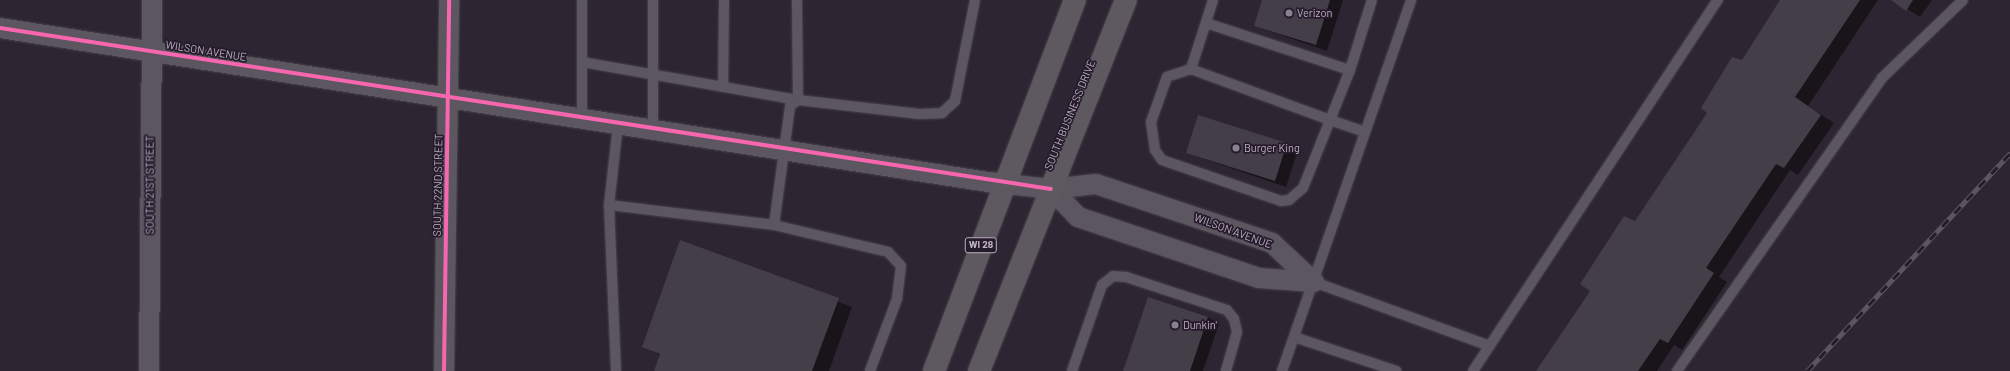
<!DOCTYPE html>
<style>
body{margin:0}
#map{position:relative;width:2010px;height:371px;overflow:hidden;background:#2d2632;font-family:Barlow,sans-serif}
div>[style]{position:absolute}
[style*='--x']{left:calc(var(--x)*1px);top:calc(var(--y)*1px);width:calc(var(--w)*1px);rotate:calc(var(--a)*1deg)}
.shadow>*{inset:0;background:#0007}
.building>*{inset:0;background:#443e48}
.roads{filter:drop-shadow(0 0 1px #47424b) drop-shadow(0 0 1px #47424b)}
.service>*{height:10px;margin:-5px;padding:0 5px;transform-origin:5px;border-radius:5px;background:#5b565f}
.minor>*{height:20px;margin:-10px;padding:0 10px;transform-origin:10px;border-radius:10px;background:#5b565f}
.primary>*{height:22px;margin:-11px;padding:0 11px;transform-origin:11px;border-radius:11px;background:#5e5861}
.rail>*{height:4.5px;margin-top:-2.25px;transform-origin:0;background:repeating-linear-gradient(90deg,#251b2b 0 9px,#5c555f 0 18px);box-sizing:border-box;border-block:1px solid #5c555f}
.cycleway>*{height:4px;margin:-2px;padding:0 2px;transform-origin:2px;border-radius:2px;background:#f766af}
.dots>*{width:11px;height:11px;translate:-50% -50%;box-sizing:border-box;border:2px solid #251b2b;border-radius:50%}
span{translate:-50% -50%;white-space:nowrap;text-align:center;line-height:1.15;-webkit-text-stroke:3.5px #251b2b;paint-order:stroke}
.shield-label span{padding:1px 3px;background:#251b2b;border:1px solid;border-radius:3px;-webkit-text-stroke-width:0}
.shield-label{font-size:10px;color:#bcb0c3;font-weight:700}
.poi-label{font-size:11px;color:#bcb0c3}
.left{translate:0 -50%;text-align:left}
.street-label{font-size:11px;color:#bcb0c3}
</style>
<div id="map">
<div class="shadow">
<div style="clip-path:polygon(1263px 0,1343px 0,1327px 51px,1255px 26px)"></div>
<div style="clip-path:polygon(1782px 0,1878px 0,1808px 106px,1834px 123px,1798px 175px,1790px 170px,1719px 277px,1727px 282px,1682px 350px,1674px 345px,1657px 371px,1537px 371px)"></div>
<div style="clip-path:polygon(1893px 0,1932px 0,1920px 17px)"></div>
<div style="clip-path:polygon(1287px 144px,1298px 150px,1286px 187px,1187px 153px)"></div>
<div style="clip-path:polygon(681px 242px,852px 307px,829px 371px,655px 371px,660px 355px,643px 346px)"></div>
<div style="clip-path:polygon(1208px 317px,1219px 324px,1203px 371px,1124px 371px)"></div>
</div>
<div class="building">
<div style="clip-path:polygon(1262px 0,1330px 0,1316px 45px,1254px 26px)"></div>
<div style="clip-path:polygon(1780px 0,1860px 0,1795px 97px,1821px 115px,1784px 168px,1776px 164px,1706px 268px,1714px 273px,1668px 343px,1660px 339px,1638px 371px,1536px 371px,1590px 291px,1580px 284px,1624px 216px,1635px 221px,1707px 113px,1701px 108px,1732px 57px,1742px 60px)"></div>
<div style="clip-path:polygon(1891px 0,1913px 0,1906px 11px)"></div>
<div style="clip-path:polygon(1198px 115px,1287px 143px,1275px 181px,1186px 153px)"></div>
<div style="clip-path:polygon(680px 240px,839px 298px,812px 371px,654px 371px,660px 354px,642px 347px)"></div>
<div style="clip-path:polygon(1148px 297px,1208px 317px,1190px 371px,1123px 371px)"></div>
</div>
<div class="roads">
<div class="service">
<div style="--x:582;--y:0;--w:120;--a:90"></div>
<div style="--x:1206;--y:23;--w:151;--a:18.1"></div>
<div style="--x:582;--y:62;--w:219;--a:10"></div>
<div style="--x:798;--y:100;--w:100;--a:-90.6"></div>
<div style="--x:1191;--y:69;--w:72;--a:-72.3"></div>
<div style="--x:723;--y:87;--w:87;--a:-89.3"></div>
<div style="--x:653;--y:130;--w:130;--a:-90"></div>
<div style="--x:1365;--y:132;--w:37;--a:-161"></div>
<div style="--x:1330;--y:120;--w:148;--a:-159.9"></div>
<div style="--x:1191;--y:69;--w:25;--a:162"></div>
<div style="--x:1167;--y:77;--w:48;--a:109.6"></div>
<div style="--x:1151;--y:122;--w:28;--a:82"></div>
<div style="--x:1155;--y:150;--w:12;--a:55"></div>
<div style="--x:1162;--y:160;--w:126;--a:19"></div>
<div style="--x:1281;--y:201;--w:8;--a:-7"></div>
<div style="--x:1289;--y:200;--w:18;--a:-41"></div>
<div style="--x:1303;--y:188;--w:73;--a:-68.3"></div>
<div style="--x:1330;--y:120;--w:54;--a:-68.2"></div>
<div style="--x:1350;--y:70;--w:73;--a:-72.6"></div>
<div style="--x:609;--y:205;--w:166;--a:6.9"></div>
<div style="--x:774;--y:225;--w:120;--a:-82.3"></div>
<div style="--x:790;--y:106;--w:10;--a:-37"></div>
<div style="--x:798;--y:100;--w:122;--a:6.6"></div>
<div style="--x:919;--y:114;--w:23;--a:-2"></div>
<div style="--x:942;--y:113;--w:18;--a:-43"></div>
<div style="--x:955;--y:101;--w:103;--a:-78.8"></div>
<div style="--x:774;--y:225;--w:117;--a:13.3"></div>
<div style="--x:888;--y:252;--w:19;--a:47"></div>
<div style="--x:901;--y:266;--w:33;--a:97"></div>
<div style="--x:897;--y:299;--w:77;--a:110.6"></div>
<div style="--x:1314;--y:282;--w:187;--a:20"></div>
<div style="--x:1294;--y:337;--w:108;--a:18.4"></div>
<div style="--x:616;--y:371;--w:166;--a:-92.4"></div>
<div style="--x:609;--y:205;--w:81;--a:-83.6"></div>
<div style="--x:1072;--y:371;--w:91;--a:-70.8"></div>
<div style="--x:1102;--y:285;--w:14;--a:-39"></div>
<div style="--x:1113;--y:276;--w:13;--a:4"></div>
<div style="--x:1126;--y:277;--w:106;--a:18.1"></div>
<div style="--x:1227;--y:310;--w:11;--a:52"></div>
<div style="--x:1234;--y:319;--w:13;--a:77"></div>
<div style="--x:1237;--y:332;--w:41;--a:105.8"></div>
<div style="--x:1282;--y:371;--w:393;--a:-70.8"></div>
<div style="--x:1473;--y:371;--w:445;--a:-56.6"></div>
<div style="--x:1677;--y:371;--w:358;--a:-55"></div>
<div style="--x:1882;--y:78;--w:112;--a:-43.9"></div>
</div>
<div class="minor">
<div style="--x:0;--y:28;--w:1000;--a:8.86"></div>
<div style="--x:988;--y:182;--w:63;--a:6.3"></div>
<div style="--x:1051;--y:189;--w:45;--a:-6.3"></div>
<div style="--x:1096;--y:184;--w:186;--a:18.5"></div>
<div style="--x:1272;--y:243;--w:57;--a:42.9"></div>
<div style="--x:1051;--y:189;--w:39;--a:46"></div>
<div style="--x:1078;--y:217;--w:191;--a:18.6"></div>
<div style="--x:1259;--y:278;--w:55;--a:4.2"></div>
<div style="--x:149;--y:371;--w:371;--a:-89.5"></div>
<div style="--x:444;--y:371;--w:371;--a:-89.2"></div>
</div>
<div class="primary">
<div style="--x:934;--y:371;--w:397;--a:-69.2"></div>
<div style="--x:979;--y:371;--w:399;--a:-68.4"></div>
</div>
</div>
<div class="rail">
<div style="--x:1807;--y:371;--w:298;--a:-47"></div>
</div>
<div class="cycleway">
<div style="--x:0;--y:28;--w:1063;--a:8.71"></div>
<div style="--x:444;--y:371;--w:371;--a:-89.2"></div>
</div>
<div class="dots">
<div style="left:1289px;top:13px;background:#8a8090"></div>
<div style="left:1236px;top:148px;background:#8a8090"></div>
<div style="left:1175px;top:325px;background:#8a8090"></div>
</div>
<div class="shield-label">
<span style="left:981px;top:245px">WI 28</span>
</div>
<div class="poi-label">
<span class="left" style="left:1297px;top:13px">Verizon</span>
<span class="left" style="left:1244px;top:148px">Burger King</span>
<span class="left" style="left:1183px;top:325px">Dunkin'</span>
</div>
<div class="street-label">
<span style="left:206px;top:51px;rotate:9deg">WILSON AVENUE</span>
<span style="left:1070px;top:115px;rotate:-68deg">SOUTH BUSINESS DRIVE</span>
<span style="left:150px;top:185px;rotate:-90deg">SOUTH 21ST STREET</span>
<span style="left:438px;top:185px;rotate:-89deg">SOUTH 22ND STREET</span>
<span style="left:1233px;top:231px;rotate:20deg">WILSON AVENUE</span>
</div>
</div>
